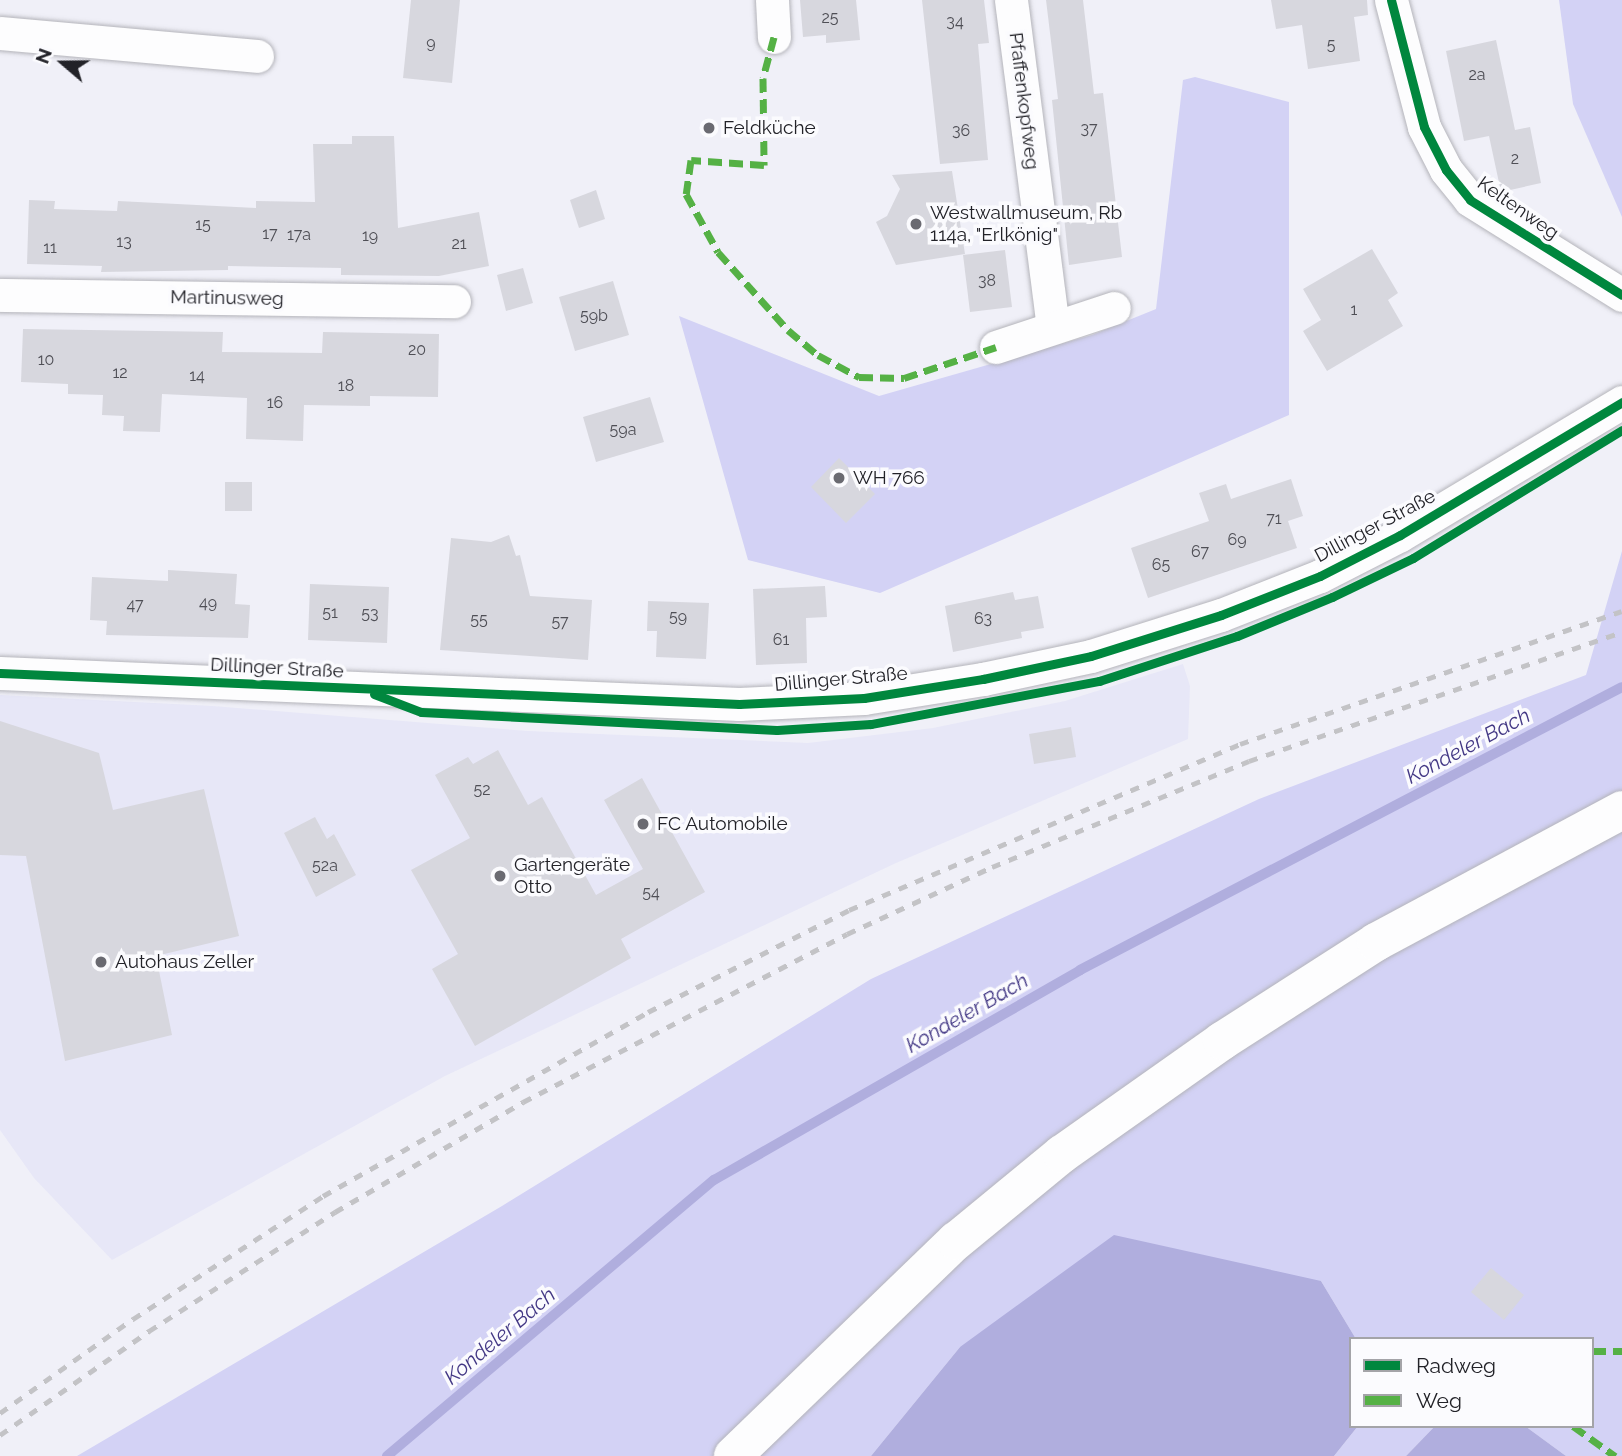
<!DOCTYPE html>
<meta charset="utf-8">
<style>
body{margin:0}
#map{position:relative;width:1622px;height:1456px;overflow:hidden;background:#f0f0f8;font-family:Raleway,sans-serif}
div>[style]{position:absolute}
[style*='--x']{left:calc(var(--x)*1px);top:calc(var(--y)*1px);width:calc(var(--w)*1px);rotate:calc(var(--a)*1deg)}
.built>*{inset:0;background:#e7e7f7}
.green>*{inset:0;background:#d3d2f5}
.water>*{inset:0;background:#b0aede}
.stream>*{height:10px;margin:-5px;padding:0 5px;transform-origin:5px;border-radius:5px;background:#b0aede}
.building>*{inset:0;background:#d7d7de}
.roads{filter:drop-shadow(0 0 2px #b4b4ba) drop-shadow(0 0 2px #b4b4ba)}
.minor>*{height:33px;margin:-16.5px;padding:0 16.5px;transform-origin:16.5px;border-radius:16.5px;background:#fdfdfe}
.major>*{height:38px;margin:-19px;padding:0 19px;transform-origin:19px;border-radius:19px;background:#fdfdfe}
.rail>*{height:5px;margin-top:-2.5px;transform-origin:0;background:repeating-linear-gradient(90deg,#c3c3c6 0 9px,transparent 0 18px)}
.quiet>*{height:7px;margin-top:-3.5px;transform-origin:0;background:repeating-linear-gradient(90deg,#55b145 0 14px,transparent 0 21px)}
.cycleway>*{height:9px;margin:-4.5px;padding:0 4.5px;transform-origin:4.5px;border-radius:4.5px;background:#00873e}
.dots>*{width:19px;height:19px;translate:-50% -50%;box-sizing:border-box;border:4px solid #fbfbfe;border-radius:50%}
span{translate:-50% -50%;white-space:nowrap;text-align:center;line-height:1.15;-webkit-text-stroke:7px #fbfbfe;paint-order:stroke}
.number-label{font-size:16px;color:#4f4f56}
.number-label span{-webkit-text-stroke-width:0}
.street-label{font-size:19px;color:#222228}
.poi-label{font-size:19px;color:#222228}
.left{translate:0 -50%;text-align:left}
.water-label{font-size:21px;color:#433885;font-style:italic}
.legend{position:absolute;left:1349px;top:1337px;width:245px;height:91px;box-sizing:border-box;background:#fbfbfe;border:2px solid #a4a4a8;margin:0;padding:9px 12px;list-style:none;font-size:21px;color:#222228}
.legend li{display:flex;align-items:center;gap:14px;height:35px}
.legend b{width:35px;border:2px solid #a4a4a8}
.north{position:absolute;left:28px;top:28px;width:70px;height:70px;-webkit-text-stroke:5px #fbfbfe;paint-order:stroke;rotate:290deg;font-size:19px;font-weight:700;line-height:28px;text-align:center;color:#222228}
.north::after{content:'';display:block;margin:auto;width:24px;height:32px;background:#222228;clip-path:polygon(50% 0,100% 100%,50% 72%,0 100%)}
</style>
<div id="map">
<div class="built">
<div style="clip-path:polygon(1183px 664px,1190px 686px,1188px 739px,896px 863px,445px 1076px,112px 1260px,34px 1178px,0 1130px,0 695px,212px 706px,528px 731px,808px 743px,933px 728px,1065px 701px)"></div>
</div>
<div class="green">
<div style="clip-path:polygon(1559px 0,1622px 0,1622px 217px,1573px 104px)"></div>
<div style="clip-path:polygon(1195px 77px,1289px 102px,1289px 415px,880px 593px,748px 560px,679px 316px,879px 396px,1092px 335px,1156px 309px,1183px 80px)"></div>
<div style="clip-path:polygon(1622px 551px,1622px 1456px,1566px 1456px,1525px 1426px,1592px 1426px,1592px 1339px,1356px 1339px,1321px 1281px,960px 1347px,871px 1456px,77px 1456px,502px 1206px,871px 979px,1259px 799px,1586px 675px)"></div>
<div style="clip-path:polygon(1358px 1426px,1435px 1426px,1406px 1456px,1334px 1456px)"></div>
</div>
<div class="water">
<div style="clip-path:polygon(1114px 1235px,1321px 1281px,1356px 1339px,1351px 1339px,1351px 1426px,1358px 1426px,1334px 1456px,871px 1456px,960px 1347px)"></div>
<div style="clip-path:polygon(1435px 1426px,1525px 1426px,1566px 1456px,1406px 1456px)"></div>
</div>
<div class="stream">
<div style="--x:387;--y:1456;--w:428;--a:-40.2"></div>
<div style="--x:714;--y:1180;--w:422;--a:-29.8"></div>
<div style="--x:1080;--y:970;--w:611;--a:-27.57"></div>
</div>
<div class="building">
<div style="clip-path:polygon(411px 0,460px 0,452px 83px,403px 78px)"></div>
<div style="clip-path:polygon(800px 0,856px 0,860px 40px,826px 43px,826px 35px,803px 37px)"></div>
<div style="clip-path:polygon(922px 0,984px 0,989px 43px,978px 44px,988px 160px,940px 164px)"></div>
<div style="clip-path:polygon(1046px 0,1083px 0,1094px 94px,1103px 93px,1122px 257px,1069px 265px,1052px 100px,1058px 99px)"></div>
<div style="clip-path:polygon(1271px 0,1367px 0,1368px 15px,1354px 17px,1360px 61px,1308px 69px,1302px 25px,1276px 29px)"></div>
<div style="clip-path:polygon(1496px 40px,1515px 130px,1530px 127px,1541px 183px,1501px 192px,1489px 136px,1464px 141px,1446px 51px)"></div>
<div style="clip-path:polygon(352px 136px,394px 136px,398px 228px,479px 212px,489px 266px,439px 276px,341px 275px,341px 268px,228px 266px,228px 270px,101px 272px,102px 266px,27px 264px,29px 200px,55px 201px,54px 209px,117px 211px,118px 201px,256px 208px,256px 201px,315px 202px,313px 144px,352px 144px)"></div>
<div style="clip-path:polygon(952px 171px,965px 254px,896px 265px,876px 222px,887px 216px,900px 189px,892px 175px)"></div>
<div style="clip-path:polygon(596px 190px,605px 219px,579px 228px,570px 200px)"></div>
<div style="clip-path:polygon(1372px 249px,1398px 293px,1388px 300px,1403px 326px,1327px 371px,1303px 331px,1321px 320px,1303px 289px)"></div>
<div style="clip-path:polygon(1005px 250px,1012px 307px,970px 312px,963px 255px)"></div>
<div style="clip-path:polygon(523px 268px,533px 303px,506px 311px,497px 275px)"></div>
<div style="clip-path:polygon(613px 281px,629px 335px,575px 351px,559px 297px)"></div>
<div style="clip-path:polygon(23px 329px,223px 332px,222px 352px,322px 353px,323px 332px,439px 334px,438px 397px,370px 396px,370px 406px,304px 405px,303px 441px,246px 439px,247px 398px,162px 394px,160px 432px,123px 431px,124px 416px,102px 415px,103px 395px,68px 394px,68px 384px,21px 382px)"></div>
<div style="clip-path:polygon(650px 397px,664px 442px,596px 462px,583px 417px)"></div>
<div style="clip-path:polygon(839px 458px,875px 494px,846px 523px,811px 487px)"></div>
<div style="clip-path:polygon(1291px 479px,1303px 516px,1288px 521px,1297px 548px,1148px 598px,1131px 548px,1209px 521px,1199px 493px,1226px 484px,1231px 499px)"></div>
<div style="clip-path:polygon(225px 482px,252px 482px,252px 511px,225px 511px)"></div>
<div style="clip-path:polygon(509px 535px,516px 556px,520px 555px,530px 596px,592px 600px,588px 660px,440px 650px,451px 538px,491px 542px)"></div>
<div style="clip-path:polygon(168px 570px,237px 574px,235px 604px,250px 605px,248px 638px,106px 635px,107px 621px,90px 620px,92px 577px,168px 581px)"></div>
<div style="clip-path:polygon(310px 584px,389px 587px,387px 643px,308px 640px)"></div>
<div style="clip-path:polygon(825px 586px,827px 617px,806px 618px,807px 663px,756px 665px,753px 589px)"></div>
<div style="clip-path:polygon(1013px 592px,1015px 600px,1038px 596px,1044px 628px,1021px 632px,1022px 638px,953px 652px,945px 606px)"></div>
<div style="clip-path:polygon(648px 601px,709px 603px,706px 659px,656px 657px,657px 631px,647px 631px)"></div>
<div style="clip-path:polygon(0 721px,99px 753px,113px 810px,204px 789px,239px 936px,156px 956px,172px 1035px,65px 1061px,26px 856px,0 855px)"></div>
<div style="clip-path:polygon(1071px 727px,1076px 757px,1034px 764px,1029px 734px)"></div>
<div style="clip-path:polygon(498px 750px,528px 805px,542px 797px,596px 895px,643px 869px,604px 800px,642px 778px,705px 892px,621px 939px,631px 958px,475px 1046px,432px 969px,458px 954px,411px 870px,470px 838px,435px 775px,468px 757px,473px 764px)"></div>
<div style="clip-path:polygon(315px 817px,327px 839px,334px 834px,356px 875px,316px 897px,284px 833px)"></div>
<div style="clip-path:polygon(1491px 1268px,1524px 1295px,1504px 1320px,1471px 1292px)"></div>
</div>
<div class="roads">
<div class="minor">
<div style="--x:772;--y:0;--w:37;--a:87"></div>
<div style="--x:1011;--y:0;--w:330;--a:82.7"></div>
<div style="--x:1391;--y:0;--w:131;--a:75.4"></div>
<div style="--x:1424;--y:127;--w:48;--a:62.9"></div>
<div style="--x:1446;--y:170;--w:38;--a:51"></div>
<div style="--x:1470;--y:200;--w:179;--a:32"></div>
<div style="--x:0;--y:33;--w:258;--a:5.1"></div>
<div style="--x:0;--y:295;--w:454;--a:0.8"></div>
<div style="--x:996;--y:347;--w:124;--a:-18.3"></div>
<div style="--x:0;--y:673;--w:740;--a:2.4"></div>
<div style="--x:739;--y:704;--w:125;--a:-2.7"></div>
<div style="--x:864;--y:698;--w:121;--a:-9.1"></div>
<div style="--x:983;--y:679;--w:110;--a:-12"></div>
<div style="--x:1091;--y:656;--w:136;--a:-17.5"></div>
<div style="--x:1221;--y:615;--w:106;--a:-21.5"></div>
<div style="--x:1320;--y:576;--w:90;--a:-27.1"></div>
<div style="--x:1400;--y:535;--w:259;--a:-30.9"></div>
</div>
<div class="major">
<div style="--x:733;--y:1456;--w:310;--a:-44"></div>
<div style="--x:956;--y:1241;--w:137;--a:-39.4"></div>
<div style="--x:1062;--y:1154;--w:196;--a:-35.2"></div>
<div style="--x:1222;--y:1041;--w:183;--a:-32.7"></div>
<div style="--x:1376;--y:942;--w:279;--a:-28.2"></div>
</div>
</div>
<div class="rail">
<div style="--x:0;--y:1413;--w:163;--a:-35.3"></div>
<div style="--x:133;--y:1319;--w:226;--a:-32.9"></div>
<div style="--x:323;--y:1196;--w:373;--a:-29.5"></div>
<div style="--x:648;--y:1012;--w:225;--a:-26.9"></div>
<div style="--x:849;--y:910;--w:425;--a:-23"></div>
<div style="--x:1240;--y:744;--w:404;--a:-19.2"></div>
<div style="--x:0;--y:1435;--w:182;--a:-34.9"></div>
<div style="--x:149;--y:1331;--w:221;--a:-32.6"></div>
<div style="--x:335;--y:1212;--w:218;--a:-30.3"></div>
<div style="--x:523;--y:1102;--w:365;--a:-27.4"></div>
<div style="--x:847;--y:934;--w:160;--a:-24.8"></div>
<div style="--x:992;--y:867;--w:278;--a:-22.4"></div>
<div style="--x:1249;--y:761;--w:395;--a:-19.1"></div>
</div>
<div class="quiet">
<div style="--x:774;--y:37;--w:42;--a:105"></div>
<div style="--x:763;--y:78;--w:87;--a:89.3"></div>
<div style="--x:764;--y:165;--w:73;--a:-176.1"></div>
<div style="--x:691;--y:160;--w:34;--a:98"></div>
<div style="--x:686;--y:194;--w:66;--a:61.1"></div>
<div style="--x:718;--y:252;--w:105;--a:48.1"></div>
<div style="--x:788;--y:330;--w:39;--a:40"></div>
<div style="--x:818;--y:355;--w:47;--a:28.2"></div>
<div style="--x:859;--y:377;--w:45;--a:1.3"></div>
<div style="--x:904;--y:378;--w:97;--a:-18.6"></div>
<div style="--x:1592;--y:1351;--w:30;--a:0"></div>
<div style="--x:1573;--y:1426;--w:52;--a:35.5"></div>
</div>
<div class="cycleway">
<div style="--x:1391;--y:0;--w:131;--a:75.4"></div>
<div style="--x:1424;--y:127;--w:48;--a:62.9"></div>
<div style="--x:1446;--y:170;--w:38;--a:51"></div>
<div style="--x:1470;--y:200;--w:179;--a:32"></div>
<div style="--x:0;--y:673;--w:740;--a:2.4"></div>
<div style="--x:739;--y:704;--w:125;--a:-2.7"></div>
<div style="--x:864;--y:698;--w:121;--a:-9.1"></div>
<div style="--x:983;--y:679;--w:110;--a:-12"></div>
<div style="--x:1091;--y:656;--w:136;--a:-17.5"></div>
<div style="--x:1221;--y:615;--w:106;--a:-21.5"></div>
<div style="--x:1320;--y:576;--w:90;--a:-27.1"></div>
<div style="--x:1400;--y:535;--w:259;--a:-30.9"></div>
<div style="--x:374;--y:694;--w:50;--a:21"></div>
<div style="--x:421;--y:712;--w:356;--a:2.9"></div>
<div style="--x:777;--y:730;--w:94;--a:-3.7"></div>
<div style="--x:871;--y:724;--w:232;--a:-10.7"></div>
<div style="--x:1099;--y:681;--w:145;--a:-18.1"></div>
<div style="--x:1237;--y:636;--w:103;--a:-22.3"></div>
<div style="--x:1332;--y:597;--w:90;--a:-25.7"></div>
<div style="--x:1413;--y:558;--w:245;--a:-31.5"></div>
</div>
<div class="dots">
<div style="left:709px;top:128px;background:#6a6a71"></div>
<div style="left:916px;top:224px;background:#6a6a71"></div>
<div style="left:839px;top:478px;background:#6a6a71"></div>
<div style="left:643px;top:824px;background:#6a6a71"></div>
<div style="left:500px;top:876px;background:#6a6a71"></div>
<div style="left:101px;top:962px;background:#6a6a71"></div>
</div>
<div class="number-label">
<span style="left:830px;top:18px">25</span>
<span style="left:955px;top:22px">34</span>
<span style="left:431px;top:43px">9</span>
<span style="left:1331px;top:45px">5</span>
<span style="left:1477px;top:75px">2a</span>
<span style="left:1089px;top:129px">37</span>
<span style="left:961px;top:131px">36</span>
<span style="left:1515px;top:159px">2</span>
<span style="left:203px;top:225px">15</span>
<span style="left:270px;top:234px">17</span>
<span style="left:299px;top:235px">17a</span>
<span style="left:370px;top:236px">19</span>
<span style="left:124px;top:242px">13</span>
<span style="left:459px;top:244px">21</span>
<span style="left:50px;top:248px">11</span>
<span style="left:987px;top:281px">38</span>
<span style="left:1354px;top:310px">1</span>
<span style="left:594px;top:316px">59b</span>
<span style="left:417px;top:350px">20</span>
<span style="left:46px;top:360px">10</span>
<span style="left:120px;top:373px">12</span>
<span style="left:197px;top:376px">14</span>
<span style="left:346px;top:386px">18</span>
<span style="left:275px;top:403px">16</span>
<span style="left:623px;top:430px">59a</span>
<span style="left:1274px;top:519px">71</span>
<span style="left:1237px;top:540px">69</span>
<span style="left:1200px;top:552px">67</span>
<span style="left:1161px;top:565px">65</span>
<span style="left:208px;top:603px">49</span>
<span style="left:135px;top:605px">47</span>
<span style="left:330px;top:613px">51</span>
<span style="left:370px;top:614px">53</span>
<span style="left:678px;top:617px">59</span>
<span style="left:983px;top:619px">63</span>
<span style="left:479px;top:620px">55</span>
<span style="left:560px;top:622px">57</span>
<span style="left:781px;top:640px">61</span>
<span style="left:482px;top:790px">52</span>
<span style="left:325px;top:866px">52a</span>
<span style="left:651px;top:893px">54</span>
</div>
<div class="street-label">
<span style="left:1024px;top:101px;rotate:83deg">Pfaffenkopfweg</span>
<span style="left:1518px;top:208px;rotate:35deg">Keltenweg</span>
<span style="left:227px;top:298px;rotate:1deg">Martinusweg</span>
<span style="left:1375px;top:526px;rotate:-28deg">Dillinger Straße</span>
<span style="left:277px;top:668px;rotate:3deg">Dillinger Straße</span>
<span style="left:841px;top:679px;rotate:-5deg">Dillinger Straße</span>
</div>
<div class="poi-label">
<span class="left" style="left:723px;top:128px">Feldküche</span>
<span class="left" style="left:930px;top:224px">Westwallmuseum, Rb<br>114a, "Erlkönig"</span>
<span class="left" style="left:853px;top:478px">WH 766</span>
<span class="left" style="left:657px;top:824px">FC Automobile</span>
<span class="left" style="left:514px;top:876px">Gartengeräte<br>Otto</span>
<span class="left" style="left:115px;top:962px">Autohaus Zeller</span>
</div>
<div class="water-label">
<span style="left:1468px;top:746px;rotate:-28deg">Kondeler Bach</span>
<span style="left:967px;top:1013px;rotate:-30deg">Kondeler Bach</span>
<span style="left:500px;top:1336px;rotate:-40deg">Kondeler Bach</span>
</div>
<ul class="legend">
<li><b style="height:9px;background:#00873e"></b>Radweg</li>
<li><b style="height:9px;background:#55b145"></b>Weg</li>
</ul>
<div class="north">N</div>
</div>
